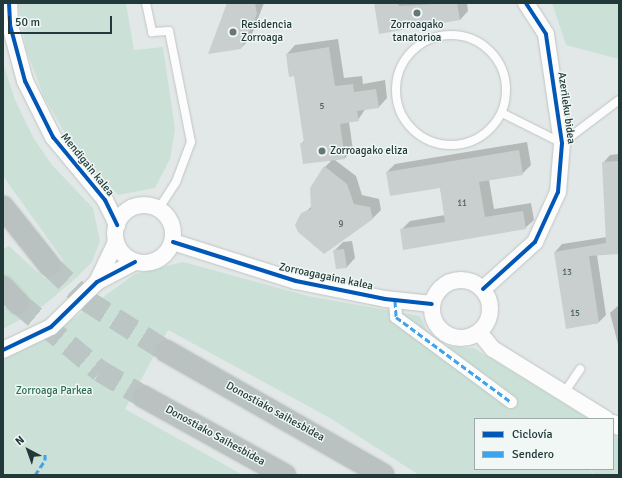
<!DOCTYPE html>
<meta charset="utf-8">
<style>
body{margin:0}
#map{position:relative;width:622px;height:478px;overflow:hidden;background:#e2e8e7;font-family:Signika,sans-serif}
div>[style]{position:absolute}
[style*='--x']{left:calc(var(--x)*1px);top:calc(var(--y)*1px);width:calc(var(--w)*1px);rotate:calc(var(--a)*1deg)}
.green>*{inset:0;background:#cbe1d7}
.shadow>*{inset:0;background:#0003}
.building>*{inset:0;background:#c9cfce}
.motorway-tunnel>*{height:22px;margin-top:-11px;transform-origin:0;background:repeating-linear-gradient(90deg,#bbc5c4 0 22px,transparent 0 33px)}
.roads{filter:drop-shadow(0 0 1px #bfc5c4) drop-shadow(0 0 1px #bfc5c4)}
.service>*{height:8px;margin:-4px;padding:0 4px;transform-origin:4px;border-radius:4px;background:#fbfcfb}
.service>.ring{margin:-4px;padding:0;box-sizing:content-box;background:none;border:8px solid #fbfcfb;border-radius:50%}
.pedestrian>*{height:12px;margin:-6px;padding:0 6px;transform-origin:6px;border-radius:6px;background:#fbfcfb}
.minor>*{height:16px;margin:-8px;padding:0 8px;transform-origin:8px;border-radius:8px;background:#fbfcfb}
.minor>.ring{margin:-8px;padding:0;box-sizing:content-box;background:none;border:16px solid #fbfcfb;border-radius:50%}
.motorway>*{height:22px;margin:-11px;padding:0 11px;transform-origin:11px;border-radius:11px;background:#b9c1c1}
.quiet>*{height:3px;margin-top:-1.5px;transform-origin:0;background:repeating-linear-gradient(90deg,#3ea3ec 0 6px,transparent 0 9px)}
.cycleway>*{height:4px;margin:-2px;padding:0 2px;transform-origin:2px;border-radius:2px;background:#0057b8}
.dots>*{width:11px;height:11px;translate:-50% -50%;box-sizing:border-box;border:2px solid #f0f7f5;border-radius:50%}
span{translate:-50% -50%;white-space:nowrap;text-align:center;line-height:1.15;-webkit-text-stroke:3px #f0f7f5;paint-order:stroke}
.number-label{font-size:9px;color:#4c605f}
.number-label span{-webkit-text-stroke-width:0}
.poi-label{font-size:11px;color:#213a39}
.left{translate:0 -50%;text-align:left}
.street-label{font-size:11px;color:#213a39}
.park-label{font-size:11px;color:#2d6f56}
.frame{position:absolute;inset:0;border:4px solid #213a39;pointer-events:none}
.legend{position:absolute;left:474px;top:418px;width:140px;height:52px;box-sizing:border-box;background:#f0f7f5;border:1px solid #9dabaa;margin:0;padding:5px 7px;list-style:none;font-size:12px;color:#213a39}
.legend li{display:flex;align-items:center;gap:8px;height:20px}
.legend b{width:20px;border:1px solid #9dabaa}
.north{position:absolute;left:8px;top:430px;width:40px;height:40px;-webkit-text-stroke:3px #f0f7f5;paint-order:stroke;rotate:319deg;font-size:11px;font-weight:700;line-height:16px;text-align:center;color:#213a39}
.north::after{content:'';display:block;margin:auto;width:14px;height:18px;background:#213a39;clip-path:polygon(50% 0,100% 100%,50% 72%,0 100%)}
.scale{position:absolute;left:8px;top:16px;width:104px;height:18px;box-sizing:border-box;border:2px solid #213a39;border-top:0;padding-left:5px;font-size:12px;line-height:14px;white-space:nowrap;color:#213a39;-webkit-text-stroke:3px #f0f7f5;paint-order:stroke}
</style>
<div id="map">
<div class="green">
<div style="clip-path:polygon(18px 3px,126px 3px,134px 50px,163px 47px,175px 129px,170px 159px,155px 188px,118px 195px,74px 149px,44px 97px,26px 49px)"></div>
<div style="clip-path:polygon(552px 3px,619px 3px,619px 59px,566px 45px)"></div>
<div style="clip-path:polygon(3px 63px,15px 100px,33px 137px,52px 165px,93px 208px,100px 241px,92px 262px,76px 278px,38px 310px,3px 329px,3px 309px,21px 298px,3px 273px,3px 249px,9px 246px,45px 279px,63px 260px,3px 176px)"></div>
<div style="clip-path:polygon(183px 262px,308px 296px,420px 316px,427px 331px,444px 346px,474px 348px,589px 419px,475px 419px,475px 469px,591px 469px,592px 475px,419px 475px,330px 418px,168px 330px,125px 409px,243px 475px,3px 475px,3px 356px,45px 339px,135px 274px)"></div>
<div style="clip-path:polygon(613px 434px,619px 438px,619px 475px,593px 475px,592px 469px,613px 469px)"></div>
</div>
<div class="shadow">
<div style="clip-path:polygon(226px 3px,264px 3px,250px 39px,241px 48px)"></div>
<div style="clip-path:polygon(375px 3px,467px 3px,468px 11px,460px 20px)"></div>
<div style="clip-path:polygon(338px 39px,344px 78px,362px 76px,363px 84px,385px 80px,387px 98px,379px 107px,366px 108px,358px 120px,349px 122px,353px 150px,345px 158px,335px 160px,356px 176px,362px 195px,379px 199px,381px 210px,372px 219px,299px 232px,298px 219px,312px 206px,325px 167px,331px 161px,301px 144px,305px 140px,295px 75px,287px 54px,295px 45px)"></div>
<div style="clip-path:polygon(527px 142px,531px 165px,522px 174px,489px 180px,494px 209px,531px 203px,534px 220px,525px 228px,401px 230px,410px 221px,445px 215px,440px 187px,387px 172px,395px 164px)"></div>
<div style="clip-path:polygon(619px 154px,619px 253px,597px 255px,606px 315px,598px 323px,567px 328px,555px 252px,562px 244px,607px 237px,603px 163px,610px 155px)"></div>
<div style="clip-path:polygon(352px 241px,355px 258px,347px 267px,337px 268px,334px 251px,343px 242px)"></div>
<div style="clip-path:polygon(619px 305px,619px 348px,610px 313px)"></div>
</div>
<div class="building">
<div style="clip-path:polygon(227px 3px,255px 3px,257px 14px,241px 49px,208px 54px)"></div>
<div style="clip-path:polygon(374px 3px,398px 3px,399px 6px,457px 3px,460px 20px,379px 34px)"></div>
<div style="clip-path:polygon(329px 47px,335px 86px,353px 84px,354px 92px,376px 89px,379px 108px,357px 111px,359px 121px,340px 124px,345px 159px,303px 164px,300px 143px,304px 143px,294px 76px,289px 77px,286px 54px)"></div>
<div style="clip-path:polygon(519px 150px,523px 175px,479px 182px,485px 217px,523px 211px,526px 229px,403px 250px,400px 229px,445px 222px,440px 188px,390px 196px,386px 172px)"></div>
<div style="clip-path:polygon(619px 161px,619px 254px,589px 256px,599px 323px,566px 329px,554px 252px,606px 243px,602px 162px)"></div>
<div style="clip-path:polygon(324px 166px,347px 184px,354px 204px,370px 207px,373px 219px,324px 254px,298px 232px,295px 225px,301px 213px,311px 209px,310px 188px)"></div>
<div style="clip-path:polygon(344px 249px,347px 268px,336px 269px,333px 250px)"></div>
</div>
<div class="motorway-tunnel">
<div style="--x:50;--y:266;--w:51;--a:43.4"></div>
<div style="--x:87;--y:301;--w:93;--a:32.3"></div>
<div style="--x:18;--y:303;--w:107;--a:39.7"></div>
<div style="--x:100;--y:371;--w:51;--a:30.6"></div>
</div>
<div class="roads">
<div class="service">
<div style="--x:146;--y:3;--w:30;--a:78"></div>
<div style="--x:152;--y:32;--w:17;--a:-3"></div>
<div style="--x:169;--y:31;--w:113;--a:78.8"></div>
<div style="--x:191;--y:142;--w:43;--a:110.6"></div>
<div style="--x:176;--y:182;--w:31;--a:123"></div>
<div class="ring" style="left:396px;top:35px;width:102px;height:102px"></div>
<div style="--x:502;--y:113;--w:67;--a:26.6"></div>
<div style="--x:562;--y:143;--w:71;--a:-37"></div>
<div style="--x:564;--y:393;--w:29;--a:-56"></div>
</div>
<div class="pedestrian">
<div style="--x:395;--y:301;--w:16;--a:86"></div>
<div style="--x:396;--y:317;--w:143;--a:36.5"></div>
</div>
<div class="minor">
<div style="--x:9;--y:3;--w:22;--a:87"></div>
<div style="--x:10;--y:25;--w:58;--a:75"></div>
<div style="--x:25;--y:81;--w:63;--a:63.4"></div>
<div style="--x:53;--y:137;--w:82;--a:50.5"></div>
<div style="--x:105;--y:200;--w:28;--a:64"></div>
<div class="ring" style="left:115px;top:205px;width:42px;height:42px"></div>
<div style="--x:173;--y:242;--w:129;--a:17.6"></div>
<div style="--x:296;--y:281;--w:91;--a:11.4"></div>
<div style="--x:385;--y:299;--w:47;--a:6.1"></div>
<div class="ring" style="left:432px;top:280px;width:42px;height:42px"></div>
<div style="--x:97;--y:282;--w:44;--a:-64.6"></div>
<div style="--x:483;--y:289;--w:70;--a:-42.1"></div>
<div style="--x:535;--y:242;--w:55;--a:-65.3"></div>
<div style="--x:558;--y:192;--w:49;--a:-85.3"></div>
<div style="--x:562;--y:143;--w:110;--a:-98.4"></div>
<div style="--x:546;--y:34;--w:37;--a:-123"></div>
<div style="--x:479;--y:332;--w:22;--a:51"></div>
<div style="--x:493;--y:349;--w:133;--a:31.8"></div>
<div style="--x:3;--y:350;--w:53;--a:-25.6"></div>
<div style="--x:51;--y:327;--w:64;--a:-44.4"></div>
<div style="--x:97;--y:282;--w:43;--a:-27.8"></div>
<div style="--x:613;--y:423;--w:7;--a:34"></div>
</div>
<div class="motorway">
<div style="--x:3;--y:207;--w:75;--a:51.5"></div>
<div style="--x:3;--y:287;--w:22;--a:47"></div>
<div style="--x:166;--y:351;--w:250;--a:29.7"></div>
<div style="--x:144;--y:397;--w:161;--a:29"></div>
</div>
</div>
<div class="quiet">
<div style="--x:395;--y:301;--w:16;--a:86"></div>
<div style="--x:396;--y:317;--w:143;--a:36.5"></div>
<div style="--x:35;--y:475;--w:18;--a:-56"></div>
<div style="--x:45;--y:460;--w:7;--a:-90"></div>
</div>
<div class="cycleway">
<div style="--x:9;--y:3;--w:22;--a:87"></div>
<div style="--x:10;--y:25;--w:58;--a:75"></div>
<div style="--x:25;--y:81;--w:63;--a:63.4"></div>
<div style="--x:53;--y:137;--w:82;--a:50.5"></div>
<div style="--x:105;--y:200;--w:28;--a:64"></div>
<div style="--x:173;--y:242;--w:129;--a:17.6"></div>
<div style="--x:296;--y:281;--w:91;--a:11.4"></div>
<div style="--x:385;--y:299;--w:47;--a:6.1"></div>
<div style="--x:483;--y:289;--w:70;--a:-42.1"></div>
<div style="--x:535;--y:242;--w:55;--a:-65.3"></div>
<div style="--x:558;--y:192;--w:49;--a:-85.3"></div>
<div style="--x:562;--y:143;--w:110;--a:-98.4"></div>
<div style="--x:546;--y:34;--w:37;--a:-123"></div>
<div style="--x:3;--y:350;--w:53;--a:-25.6"></div>
<div style="--x:51;--y:327;--w:64;--a:-44.4"></div>
<div style="--x:97;--y:282;--w:43;--a:-27.8"></div>
</div>
<div class="dots">
<div style="left:417px;top:13px;background:#657776"></div>
<div style="left:233px;top:32px;background:#657776"></div>
<div style="left:322px;top:151px;background:#657776"></div>
</div>
<div class="number-label">
<span style="left:322px;top:107px">5</span>
<span style="left:462px;top:204px">11</span>
<span style="left:341px;top:225px">9</span>
<span style="left:567px;top:273px">13</span>
<span style="left:575px;top:314px">15</span>
</div>
<div class="poi-label">
<span class="left" style="left:241px;top:32px">Residencia<br>Zorroaga</span>
<span style="left:417px;top:32px">Zorroagako<br>tanatorioa</span>
<span class="left" style="left:330px;top:151px">Zorroagako eliza</span>
</div>
<div class="street-label">
<span style="left:566px;top:108px;rotate:82deg">Azerileku bidea</span>
<span style="left:87px;top:165px;rotate:51deg">Mendigain kalea</span>
<span style="left:326px;top:277px;rotate:12deg">Zorroagagaina kalea</span>
<span style="left:275px;top:412px;rotate:29deg">Donostiako saihesbidea</span>
<span style="left:215px;top:436px;rotate:29deg">Donostiako Saihesbidea</span>
</div>
<div class="park-label">
<span style="left:54px;top:391px">Zorroaga Parkea</span>
</div>
<div class="frame"></div>
<ul class="legend">
<li><b style="height:5px;background:#0057b8"></b>Ciclovía</li>
<li><b style="height:5px;background:#3ea3ec"></b>Sendero</li>
</ul>
<div class="north">N</div>
<div class="scale">50 m</div>
</div>
